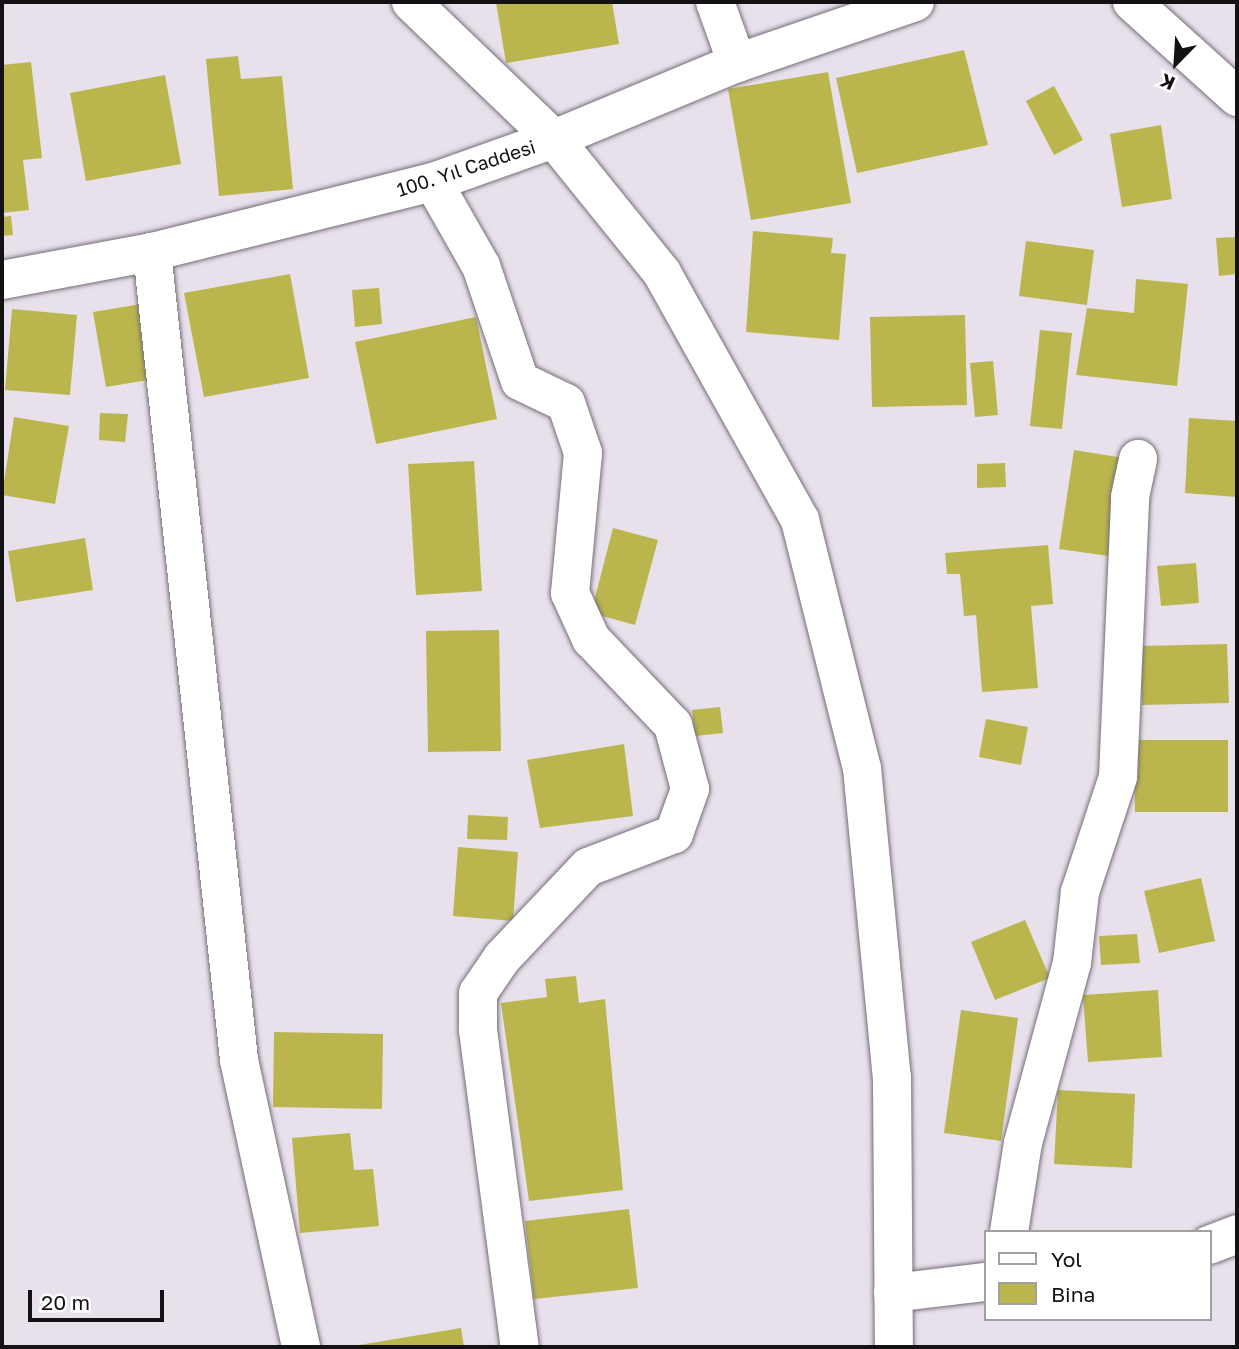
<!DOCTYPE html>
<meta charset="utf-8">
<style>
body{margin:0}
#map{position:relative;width:1239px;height:1349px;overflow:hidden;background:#e8e0eb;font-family:"Golos Text",sans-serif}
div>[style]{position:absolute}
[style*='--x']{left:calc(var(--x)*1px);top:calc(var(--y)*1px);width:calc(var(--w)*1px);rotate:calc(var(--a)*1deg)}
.building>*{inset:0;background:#bab64d}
.roads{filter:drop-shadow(0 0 2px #756e77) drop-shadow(0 0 2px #756e77)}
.minor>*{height:38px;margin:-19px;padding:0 19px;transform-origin:19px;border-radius:19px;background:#fff}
.tertiary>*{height:38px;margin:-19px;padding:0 19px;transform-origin:19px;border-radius:19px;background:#fff}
span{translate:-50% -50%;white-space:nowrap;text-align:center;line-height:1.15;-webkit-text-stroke:5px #fff;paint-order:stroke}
.street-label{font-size:19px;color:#141115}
.frame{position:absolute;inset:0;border:4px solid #141115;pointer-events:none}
.legend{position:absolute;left:984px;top:1230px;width:228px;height:91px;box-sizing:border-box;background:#fff;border:2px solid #a1a0a1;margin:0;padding:9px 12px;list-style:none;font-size:21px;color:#141115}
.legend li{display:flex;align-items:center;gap:14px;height:35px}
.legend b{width:35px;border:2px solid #a1a0a1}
.north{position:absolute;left:1141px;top:28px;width:70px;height:70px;-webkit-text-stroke:5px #fff;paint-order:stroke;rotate:204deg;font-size:19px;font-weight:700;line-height:28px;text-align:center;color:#141115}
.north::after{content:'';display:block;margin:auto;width:24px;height:32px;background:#141115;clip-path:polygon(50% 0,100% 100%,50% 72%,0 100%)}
.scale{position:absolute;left:28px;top:1290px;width:136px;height:32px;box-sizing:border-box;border:4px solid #141115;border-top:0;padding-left:9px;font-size:21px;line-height:24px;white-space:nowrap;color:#141115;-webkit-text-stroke:5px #fff;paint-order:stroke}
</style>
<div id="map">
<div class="building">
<div style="clip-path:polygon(496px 2px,612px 2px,619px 44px,506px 63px)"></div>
<div style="clip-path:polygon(964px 50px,988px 145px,857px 173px,836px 78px)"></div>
<div style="clip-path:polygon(238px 56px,241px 79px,282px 76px,293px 189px,219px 196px,206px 59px)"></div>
<div style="clip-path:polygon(31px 62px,42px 158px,23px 160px,29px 210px,2px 213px,2px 65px)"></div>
<div style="clip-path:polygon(828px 72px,851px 203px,751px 220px,728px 89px)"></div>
<div style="clip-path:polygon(165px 75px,181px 164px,86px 181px,70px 93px)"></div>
<div style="clip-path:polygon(1054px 86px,1083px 140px,1054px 155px,1026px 101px)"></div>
<div style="clip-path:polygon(1161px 125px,1172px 199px,1122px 207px,1110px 134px)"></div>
<div style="clip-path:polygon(11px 216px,13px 235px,2px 236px,2px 217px)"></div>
<div style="clip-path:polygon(753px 231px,833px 238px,831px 253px,846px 254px,839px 340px,746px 332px)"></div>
<div style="clip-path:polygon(1237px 237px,1237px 274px,1219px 276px,1216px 238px)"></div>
<div style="clip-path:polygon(1026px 241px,1094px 250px,1087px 305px,1019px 296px)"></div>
<div style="clip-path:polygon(290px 274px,309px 378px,204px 397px,184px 293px)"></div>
<div style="clip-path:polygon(1136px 279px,1188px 284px,1177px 386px,1076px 375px,1087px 308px,1134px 313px)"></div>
<div style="clip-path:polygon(379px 288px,382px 324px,355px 327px,352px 290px)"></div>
<div style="clip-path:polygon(141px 304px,154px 379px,106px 387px,93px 312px)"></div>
<div style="clip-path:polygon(12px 309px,77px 315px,70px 395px,5px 390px)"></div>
<div style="clip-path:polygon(965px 315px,967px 405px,872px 407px,870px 317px)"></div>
<div style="clip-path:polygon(476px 317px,497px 419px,376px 444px,355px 342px)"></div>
<div style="clip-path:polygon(1040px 330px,1072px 333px,1062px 429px,1030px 426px)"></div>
<div style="clip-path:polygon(993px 361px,998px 415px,975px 417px,970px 363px)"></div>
<div style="clip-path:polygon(100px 413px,128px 414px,125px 442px,99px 440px)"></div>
<div style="clip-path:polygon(14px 417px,69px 426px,55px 504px,2px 495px)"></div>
<div style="clip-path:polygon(1189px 418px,1237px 421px,1237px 497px,1185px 493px)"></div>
<div style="clip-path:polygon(1074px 450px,1124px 458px,1109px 556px,1059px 549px)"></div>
<div style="clip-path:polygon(474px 461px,482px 591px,416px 595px,408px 464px)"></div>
<div style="clip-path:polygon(1005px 463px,1006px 487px,977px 488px,977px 464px)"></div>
<div style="clip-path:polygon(613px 528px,658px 540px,635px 625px,591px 613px)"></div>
<div style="clip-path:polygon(85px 538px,93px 590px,16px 602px,8px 551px)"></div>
<div style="clip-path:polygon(1048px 545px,1053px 604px,1031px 606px,1038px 688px,982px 692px,976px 615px,964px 616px,960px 574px,947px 574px,945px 553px)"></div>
<div style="clip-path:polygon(1196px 563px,1199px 603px,1161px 606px,1157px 566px)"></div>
<div style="clip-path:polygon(499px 630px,501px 751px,428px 752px,426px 631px)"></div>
<div style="clip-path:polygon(1227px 644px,1229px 703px,1142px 705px,1140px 646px)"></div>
<div style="clip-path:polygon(720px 707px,723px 733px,695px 736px,692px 710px)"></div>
<div style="clip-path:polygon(986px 719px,1028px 727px,1021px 765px,979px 757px)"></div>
<div style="clip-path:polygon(1134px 740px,1228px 740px,1228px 812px,1135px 812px)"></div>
<div style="clip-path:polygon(624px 744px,633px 816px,540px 828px,527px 760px)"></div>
<div style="clip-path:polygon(468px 815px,508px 817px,507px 840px,467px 839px)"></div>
<div style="clip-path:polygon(458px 847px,518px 852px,513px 921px,453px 916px)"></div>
<div style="clip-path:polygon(1201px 878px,1215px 941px,1159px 953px,1144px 891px)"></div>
<div style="clip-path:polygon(1025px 920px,1050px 978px,995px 1000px,971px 942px)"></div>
<div style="clip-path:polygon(1137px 934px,1140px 963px,1101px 965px,1099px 936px)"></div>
<div style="clip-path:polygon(576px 976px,579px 1003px,605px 999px,623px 1190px,529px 1201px,501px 1003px,547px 997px,545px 979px)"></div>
<div style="clip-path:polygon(1158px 990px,1162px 1057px,1088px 1062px,1083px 995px)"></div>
<div style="clip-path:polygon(961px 1010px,1018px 1018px,1001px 1141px,944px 1133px)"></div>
<div style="clip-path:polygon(274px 1032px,383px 1034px,382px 1109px,273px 1107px)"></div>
<div style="clip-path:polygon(1058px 1090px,1135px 1094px,1132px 1168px,1054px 1164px)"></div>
<div style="clip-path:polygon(350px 1133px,354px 1170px,373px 1169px,379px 1226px,300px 1233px,292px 1138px)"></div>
<div style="clip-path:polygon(629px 1209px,638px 1288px,534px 1299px,525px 1221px)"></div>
<div style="clip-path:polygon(461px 1328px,464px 1347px,353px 1347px,353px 1346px)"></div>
</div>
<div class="roads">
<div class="minor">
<div style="--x:715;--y:2;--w:65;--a:70.2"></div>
<div style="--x:1132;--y:2;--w:142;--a:42.1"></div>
<div style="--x:433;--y:182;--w:97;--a:60.3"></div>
<div style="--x:481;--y:266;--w:121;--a:71.3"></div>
<div style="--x:520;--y:381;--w:51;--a:25.6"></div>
<div style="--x:566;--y:403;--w:53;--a:71.2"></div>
<div style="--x:583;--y:453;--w:141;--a:95.3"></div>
<div style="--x:570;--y:593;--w:51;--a:65.5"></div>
<div style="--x:591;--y:639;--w:119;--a:46.4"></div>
<div style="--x:673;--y:725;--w:66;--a:75.1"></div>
<div style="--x:690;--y:789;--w:48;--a:109.6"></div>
<div style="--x:674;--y:834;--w:92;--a:159"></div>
<div style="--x:588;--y:867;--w:125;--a:133.4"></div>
<div style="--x:502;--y:958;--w:42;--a:124.4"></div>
<div style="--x:478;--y:993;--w:37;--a:90"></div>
<div style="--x:478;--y:1030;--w:320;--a:82.5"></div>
<div style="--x:152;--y:252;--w:813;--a:83.85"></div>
<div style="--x:239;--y:1060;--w:294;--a:77.8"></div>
<div style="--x:1009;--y:1232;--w:90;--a:-81.1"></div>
<div style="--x:1023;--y:1143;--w:187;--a:-74.8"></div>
<div style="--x:1072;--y:963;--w:71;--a:-83.6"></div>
<div style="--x:1080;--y:892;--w:121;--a:-71.7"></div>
<div style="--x:1118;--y:777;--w:280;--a:-87.5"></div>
<div style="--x:1130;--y:497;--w:39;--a:-78"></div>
<div style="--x:1209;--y:1245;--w:30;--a:-21"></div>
<div style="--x:893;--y:1293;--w:93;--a:-6.8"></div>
</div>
<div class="tertiary">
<div style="--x:411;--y:2;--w:198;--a:43.8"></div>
<div style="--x:554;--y:139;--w:172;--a:51.1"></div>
<div style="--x:662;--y:273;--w:283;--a:60.8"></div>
<div style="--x:800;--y:520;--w:256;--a:76"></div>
<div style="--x:862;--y:768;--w:310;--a:84.5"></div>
<div style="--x:892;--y:1077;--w:270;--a:89.6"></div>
<div style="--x:2;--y:280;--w:153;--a:-10.6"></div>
<div style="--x:152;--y:252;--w:290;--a:-14"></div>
<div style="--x:433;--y:182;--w:128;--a:-19.6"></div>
<div style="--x:554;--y:139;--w:198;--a:-22.6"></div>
<div style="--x:737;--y:63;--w:188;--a:-18.9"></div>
</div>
</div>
<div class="street-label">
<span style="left:466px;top:168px;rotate:-18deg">100. Yıl Caddesi</span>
</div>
<div class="frame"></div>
<ul class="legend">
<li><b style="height:9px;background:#fff"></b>Yol</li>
<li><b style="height:19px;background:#bab64d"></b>Bina</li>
</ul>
<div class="north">K</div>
<div class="scale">20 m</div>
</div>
